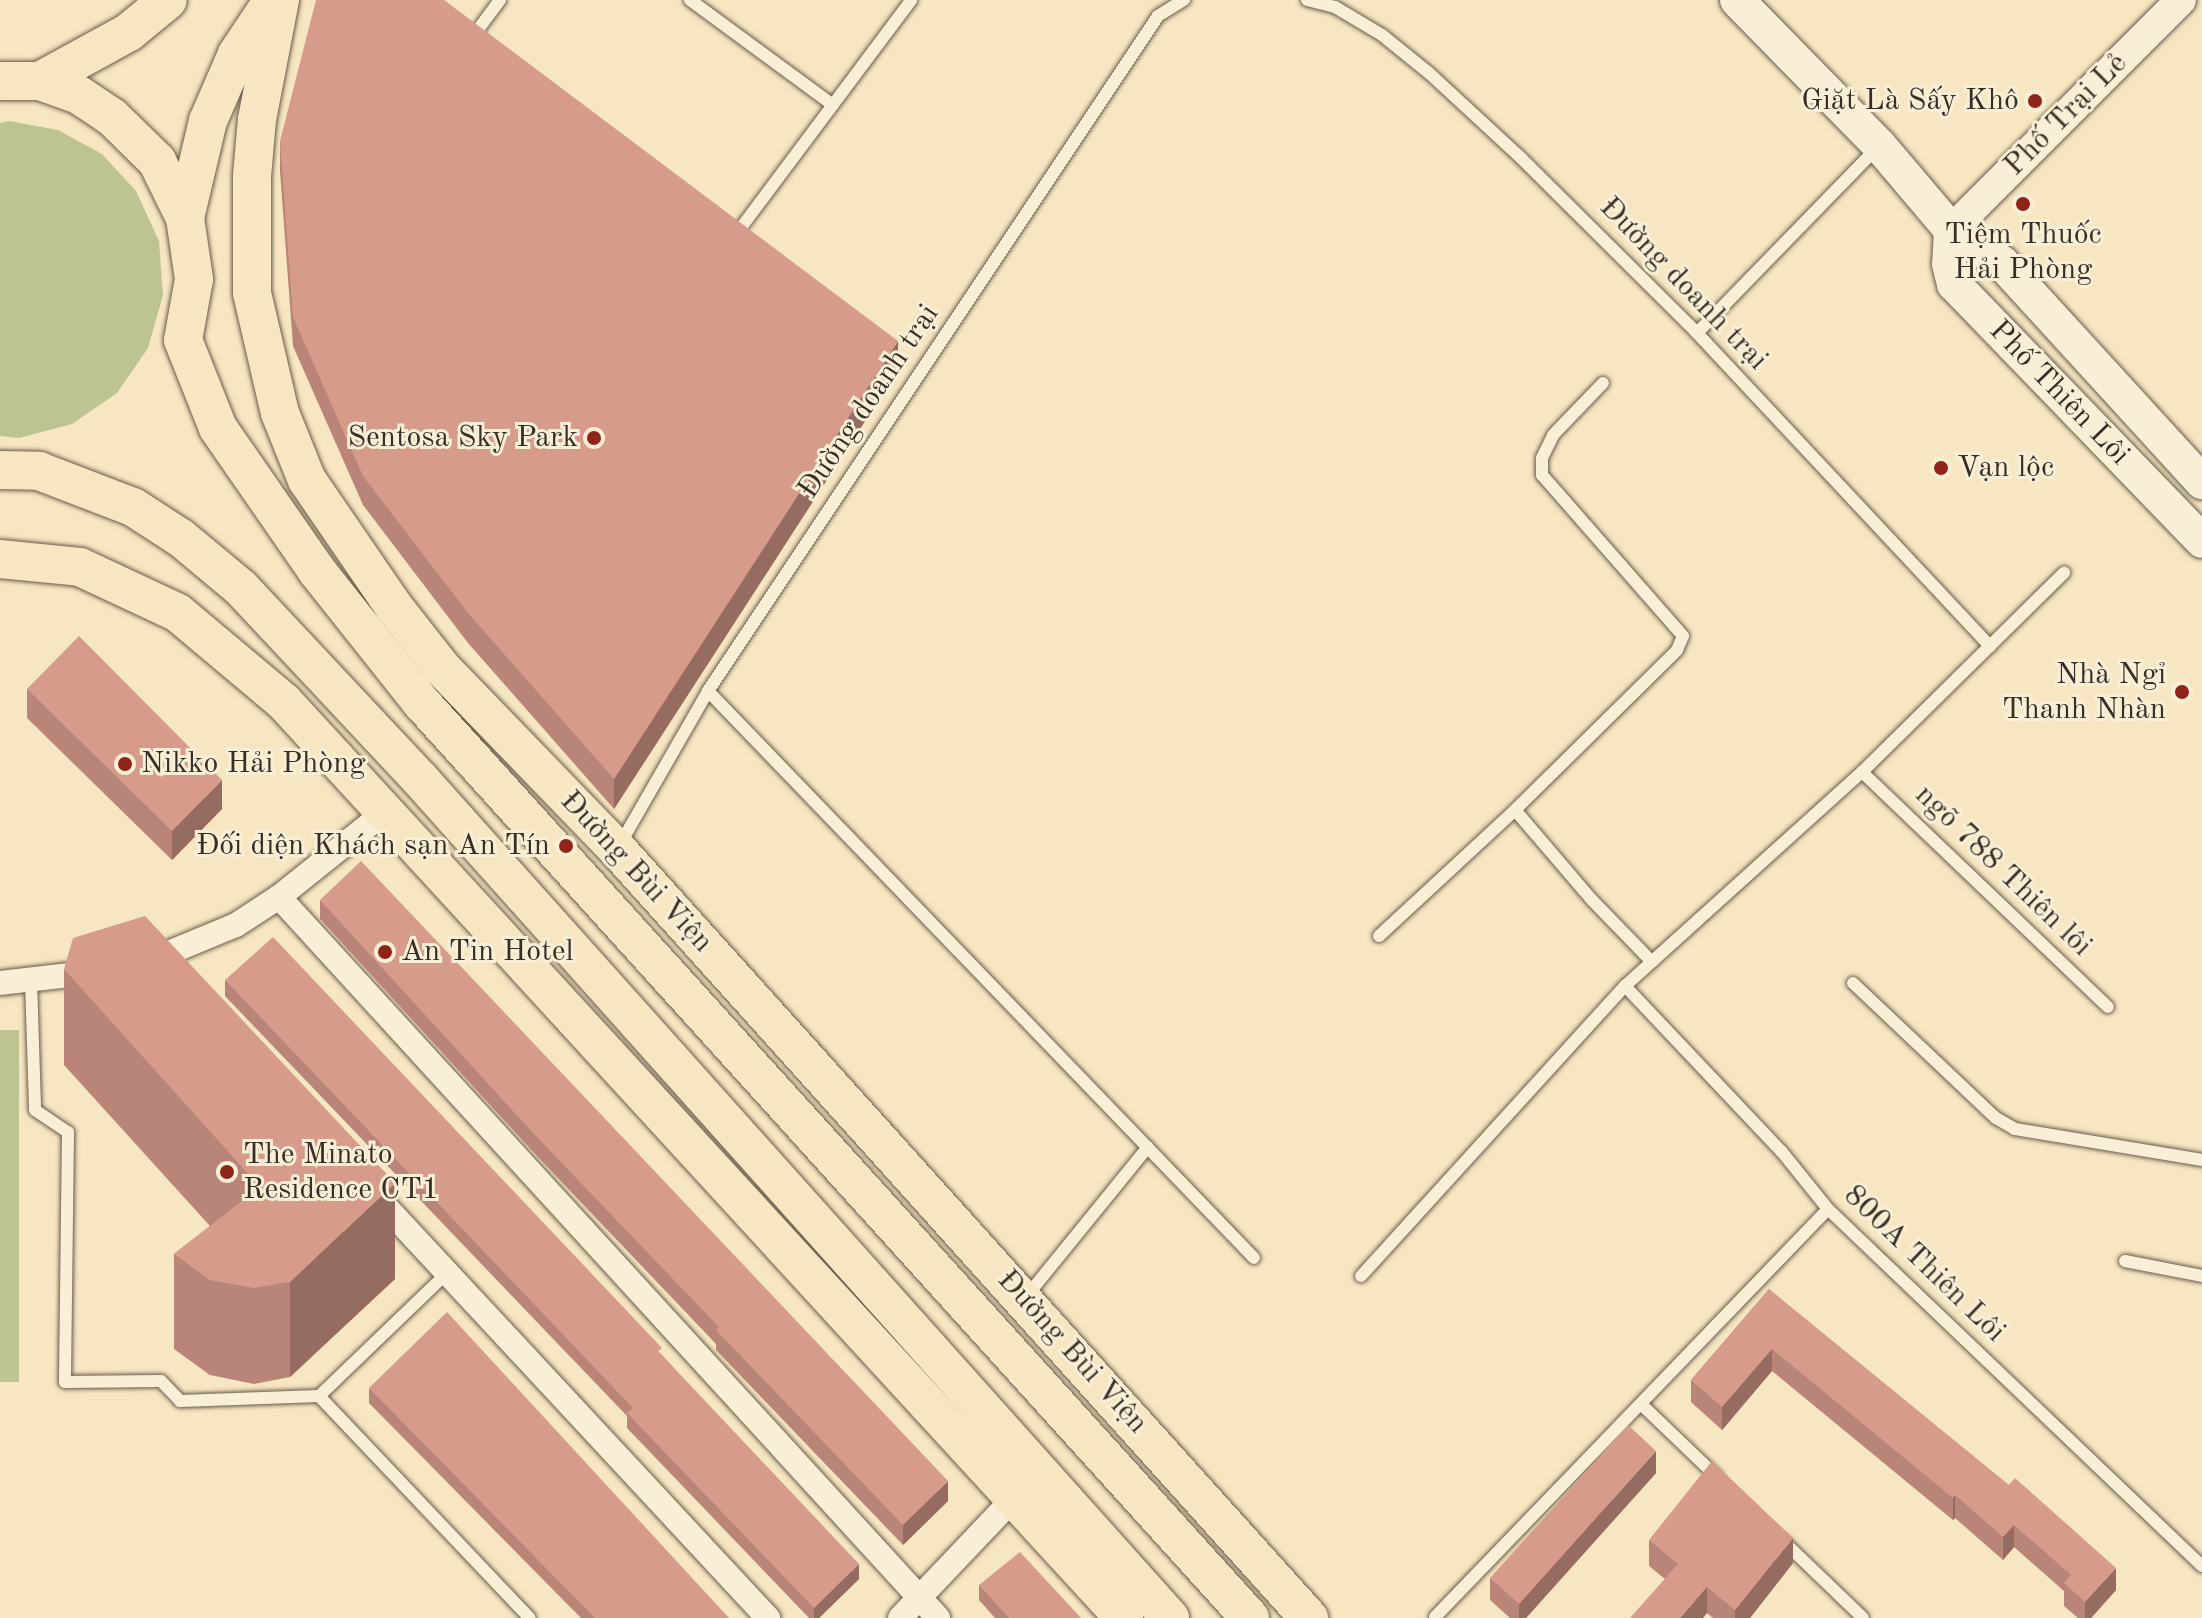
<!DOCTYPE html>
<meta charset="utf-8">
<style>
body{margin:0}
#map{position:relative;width:2202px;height:1618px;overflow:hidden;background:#f6e6c1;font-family:"Old Standard TT",serif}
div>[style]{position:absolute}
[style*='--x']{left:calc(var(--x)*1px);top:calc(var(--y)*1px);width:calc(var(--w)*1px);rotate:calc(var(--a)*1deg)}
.green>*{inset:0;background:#bdc492}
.roads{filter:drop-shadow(0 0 2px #685c4b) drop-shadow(0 0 2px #685c4b)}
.service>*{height:12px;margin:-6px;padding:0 6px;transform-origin:6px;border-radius:6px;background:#f9efd7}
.minor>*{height:24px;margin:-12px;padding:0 12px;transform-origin:12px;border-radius:12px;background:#f9efd7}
.tertiary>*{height:30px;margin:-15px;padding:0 15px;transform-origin:15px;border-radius:15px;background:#f9efd7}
.secondary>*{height:34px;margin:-17px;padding:0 17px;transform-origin:17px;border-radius:17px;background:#f9efd7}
.primary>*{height:38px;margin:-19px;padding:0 19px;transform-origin:19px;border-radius:19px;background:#f6e6c1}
.wall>*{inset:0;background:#b98578}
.shaded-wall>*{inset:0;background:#966c61}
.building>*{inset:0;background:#d79b8b}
.dots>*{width:22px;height:22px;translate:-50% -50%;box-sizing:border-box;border:4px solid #f9efd7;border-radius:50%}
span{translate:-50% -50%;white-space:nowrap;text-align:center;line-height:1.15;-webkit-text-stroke:6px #f9efd7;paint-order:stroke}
.poi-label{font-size:30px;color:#392e24}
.right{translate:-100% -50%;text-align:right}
.left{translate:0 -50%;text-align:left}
.street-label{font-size:30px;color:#392e24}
</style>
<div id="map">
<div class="green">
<div style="clip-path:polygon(9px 121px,58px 130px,102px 154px,136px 191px,159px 241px,163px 295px,148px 348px,117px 393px,72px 424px,19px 438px,0 436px,0 123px)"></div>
<div style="clip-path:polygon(0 1030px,19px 1030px,19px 1382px,0 1382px)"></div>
</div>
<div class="roads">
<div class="service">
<div style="--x:690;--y:0;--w:177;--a:36.3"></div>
<div style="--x:1307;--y:0;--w:29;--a:14"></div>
<div style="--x:1335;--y:7;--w:55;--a:30.8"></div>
<div style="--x:1382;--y:35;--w:60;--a:39"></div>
<div style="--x:1429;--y:73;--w:125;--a:42.7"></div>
<div style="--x:1521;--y:158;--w:248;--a:44.8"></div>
<div style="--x:1697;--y:333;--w:429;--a:46.9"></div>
<div style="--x:478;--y:38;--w:5;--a:-143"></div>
<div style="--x:474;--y:35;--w:44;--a:-53.4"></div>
<div style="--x:733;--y:229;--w:6;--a:45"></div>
<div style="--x:737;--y:233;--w:291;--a:-53.2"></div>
<div style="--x:1697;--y:333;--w:258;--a:-45.8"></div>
<div style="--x:708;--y:691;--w:787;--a:46.08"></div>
<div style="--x:1862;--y:772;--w:340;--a:43.7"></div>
<div style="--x:1515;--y:810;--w:118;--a:49.5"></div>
<div style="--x:1592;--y:900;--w:86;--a:45.9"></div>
<div style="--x:619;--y:846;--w:179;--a:-60.1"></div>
<div style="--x:708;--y:691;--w:811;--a:-56.31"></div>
<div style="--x:1158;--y:16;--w:31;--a:-32"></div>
<div style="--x:1379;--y:936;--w:185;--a:-42.8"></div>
<div style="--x:1515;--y:810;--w:228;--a:-44.6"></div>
<div style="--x:1677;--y:650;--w:15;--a:-67"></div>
<div style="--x:1683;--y:636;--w:214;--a:-131.2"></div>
<div style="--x:1542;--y:475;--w:17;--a:-90"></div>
<div style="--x:1542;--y:458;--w:25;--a:-64"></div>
<div style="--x:1553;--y:435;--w:72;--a:-46.1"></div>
<div style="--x:31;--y:980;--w:130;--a:88.2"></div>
<div style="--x:35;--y:1110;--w:40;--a:34"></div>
<div style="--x:68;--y:1132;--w:250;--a:90.7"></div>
<div style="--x:65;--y:1382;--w:96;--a:-0.6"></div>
<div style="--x:161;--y:1381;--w:28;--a:46"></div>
<div style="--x:180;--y:1401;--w:139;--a:-2.1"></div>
<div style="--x:1853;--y:983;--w:197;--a:43.4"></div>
<div style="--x:1996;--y:1118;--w:22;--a:30"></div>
<div style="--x:2015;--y:1129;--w:190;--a:9.4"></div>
<div style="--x:1625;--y:986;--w:228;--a:46.6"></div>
<div style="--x:1782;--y:1152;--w:73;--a:51.1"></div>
<div style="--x:1828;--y:1209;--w:517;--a:43.67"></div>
<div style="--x:2125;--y:1261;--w:78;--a:11"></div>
<div style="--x:447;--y:1273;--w:178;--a:136.1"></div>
<div style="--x:319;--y:1396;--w:306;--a:46.5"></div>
<div style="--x:1361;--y:1276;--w:392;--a:-47.7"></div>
<div style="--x:1625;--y:986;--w:319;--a:-42.1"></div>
<div style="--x:1862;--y:772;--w:284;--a:-44.6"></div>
<div style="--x:1026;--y:1297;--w:193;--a:-50.9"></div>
<div style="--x:1641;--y:1404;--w:105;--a:43.8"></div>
<div style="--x:1782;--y:1540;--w:112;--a:43.9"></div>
<div style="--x:1435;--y:1617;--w:566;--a:-46.07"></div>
</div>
<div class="minor">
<div style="--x:279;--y:897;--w:977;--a:47.57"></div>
<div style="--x:149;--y:961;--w:94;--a:-22.5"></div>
<div style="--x:236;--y:925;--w:51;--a:-33.1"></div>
<div style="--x:279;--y:897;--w:136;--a:-38.7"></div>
<div style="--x:0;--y:983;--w:98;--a:-6.5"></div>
<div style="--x:372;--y:1192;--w:582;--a:47.09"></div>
<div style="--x:900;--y:1618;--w:167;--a:-46.5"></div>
</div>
<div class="tertiary">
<div style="--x:1951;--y:230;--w:325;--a:-45"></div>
</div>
<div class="secondary">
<div style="--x:1737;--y:0;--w:203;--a:45.6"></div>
<div style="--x:1879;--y:145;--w:111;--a:49.7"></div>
<div style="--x:1951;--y:230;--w:61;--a:32.9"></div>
<div style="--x:2002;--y:263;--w:297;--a:47.6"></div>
<div style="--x:1951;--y:230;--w:34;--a:93"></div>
<div style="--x:1949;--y:264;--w:21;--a:76"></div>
<div style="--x:1954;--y:284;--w:357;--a:46"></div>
</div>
<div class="primary">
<div style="--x:280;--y:0;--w:121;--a:100.9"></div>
<div style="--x:257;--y:119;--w:57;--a:95"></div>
<div style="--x:252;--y:176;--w:117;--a:90"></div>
<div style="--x:252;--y:293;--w:123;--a:76.9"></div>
<div style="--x:280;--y:413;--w:72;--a:68.1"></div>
<div style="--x:307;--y:480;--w:154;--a:55.6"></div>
<div style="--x:394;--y:607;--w:76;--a:51.9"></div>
<div style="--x:441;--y:667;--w:253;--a:46"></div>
<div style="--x:617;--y:849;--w:1035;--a:48.02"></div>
<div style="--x:0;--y:81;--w:40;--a:0"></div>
<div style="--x:40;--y:81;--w:41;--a:19.7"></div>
<div style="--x:79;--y:95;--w:40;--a:34"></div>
<div style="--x:112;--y:117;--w:63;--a:44.4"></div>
<div style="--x:157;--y:161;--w:64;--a:63.8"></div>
<div style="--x:185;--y:218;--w:62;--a:81.6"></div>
<div style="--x:194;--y:279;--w:62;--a:100.2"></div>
<div style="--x:183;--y:340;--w:95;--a:68.3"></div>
<div style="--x:218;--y:428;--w:174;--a:55.3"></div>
<div style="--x:317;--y:571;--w:166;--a:51.6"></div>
<div style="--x:420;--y:701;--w:1237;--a:47.85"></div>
<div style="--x:40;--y:81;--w:102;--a:-28.8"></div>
<div style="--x:129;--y:32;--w:50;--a:-39.4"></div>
<div style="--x:185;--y:218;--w:100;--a:-76.7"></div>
<div style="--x:208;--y:121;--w:73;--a:-66.6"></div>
<div style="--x:237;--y:54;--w:65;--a:-56.3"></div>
<div style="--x:0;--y:470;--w:39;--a:1"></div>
<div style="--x:39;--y:471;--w:101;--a:21"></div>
<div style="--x:133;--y:507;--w:57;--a:32.9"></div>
<div style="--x:181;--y:538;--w:78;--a:39.8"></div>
<div style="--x:241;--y:588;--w:260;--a:46.9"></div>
<div style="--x:419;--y:778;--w:1127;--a:48.2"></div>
<div style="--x:0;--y:559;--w:80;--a:5.7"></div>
<div style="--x:80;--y:567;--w:108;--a:25.1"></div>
<div style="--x:178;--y:613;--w:138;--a:40"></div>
<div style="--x:284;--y:702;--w:1243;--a:47.48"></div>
</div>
</div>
<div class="wall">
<div style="clip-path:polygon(280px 141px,898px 370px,614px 809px,468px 643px,363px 505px,293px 346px,280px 171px)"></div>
<div style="clip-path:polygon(27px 689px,222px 809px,172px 860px,27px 718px)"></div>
<div style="clip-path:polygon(320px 900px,948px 1501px,903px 1545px,716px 1350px,716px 1344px,534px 1153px,320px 919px)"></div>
<div style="clip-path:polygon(64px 969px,395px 1279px,290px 1377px,254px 1384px,210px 1375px,174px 1349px,174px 1254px,210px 1226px,64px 1065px)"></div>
<div style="clip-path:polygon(225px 980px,662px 1355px,859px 1579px,819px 1618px,809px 1618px,627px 1428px,627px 1416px,225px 996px)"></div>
<div style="clip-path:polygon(1769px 1289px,2116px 1590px,2091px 1618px,2078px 1618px,2064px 1606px,2064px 1591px,2014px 1547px,2003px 1560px,1955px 1518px,1953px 1520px,1772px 1371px,1722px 1430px,1691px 1402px,1691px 1380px)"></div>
<div style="clip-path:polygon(369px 1388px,729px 1618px,581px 1618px,369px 1403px)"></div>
<div style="clip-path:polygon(1656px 1473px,1526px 1618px,1510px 1618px,1490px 1600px,1490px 1578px)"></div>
<div style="clip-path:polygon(1649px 1540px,1793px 1563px,1750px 1618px,1713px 1618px,1649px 1566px)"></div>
<div style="clip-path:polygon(979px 1585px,1081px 1618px,995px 1618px,979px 1600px)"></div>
</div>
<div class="shaded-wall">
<div style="clip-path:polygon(898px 341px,898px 370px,614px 809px,614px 779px)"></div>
<div style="clip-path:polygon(222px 780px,222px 809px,172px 860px,172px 831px)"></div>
<div style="clip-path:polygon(395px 1183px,395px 1279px,290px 1377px,290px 1282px)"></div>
<div style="clip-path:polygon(1772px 1349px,1772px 1371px,1722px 1430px,1722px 1407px)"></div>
<div style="clip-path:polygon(1656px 1451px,1656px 1473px,1526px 1618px,1519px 1618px,1519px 1604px)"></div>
<div style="clip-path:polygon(948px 1481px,948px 1501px,903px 1545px,903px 1525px)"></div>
<div style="clip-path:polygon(1955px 1495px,1955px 1518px,1953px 1520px,1953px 1498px)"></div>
<div style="clip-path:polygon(2014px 1525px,2014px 1547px,2003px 1560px,2003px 1537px)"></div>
<div style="clip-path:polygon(1793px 1538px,1793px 1563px,1750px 1618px,1735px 1618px,1735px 1610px)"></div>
<div style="clip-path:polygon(859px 1564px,859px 1579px,819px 1618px,814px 1618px,814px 1608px)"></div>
<div style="clip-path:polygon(2116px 1568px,2116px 1590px,2091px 1618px,2085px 1618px,2085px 1602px)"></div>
<div style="clip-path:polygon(1707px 1587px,1707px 1613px,1703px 1618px,1680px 1618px)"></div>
</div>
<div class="building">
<div style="clip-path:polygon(316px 0,444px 0,898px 341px,614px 779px,468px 613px,363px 476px,293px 317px,280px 141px)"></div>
<div style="clip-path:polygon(79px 636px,222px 780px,172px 831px,27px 689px)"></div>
<div style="clip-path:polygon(361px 861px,948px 1481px,903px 1525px,716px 1330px,719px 1327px,534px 1134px,320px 900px)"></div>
<div style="clip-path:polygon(145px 916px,395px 1183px,290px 1282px,254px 1288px,210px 1280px,174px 1254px,260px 1187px,64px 969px,73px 938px)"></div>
<div style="clip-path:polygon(273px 937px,662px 1348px,658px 1351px,859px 1564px,814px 1608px,627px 1413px,633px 1408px,225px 980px)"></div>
<div style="clip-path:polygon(1769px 1289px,2009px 1485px,2015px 1478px,2116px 1568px,2085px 1602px,2064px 1583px,2071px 1575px,2014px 1525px,2003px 1537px,1955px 1495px,1953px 1498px,1772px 1349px,1722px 1407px,1691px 1380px)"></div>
<div style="clip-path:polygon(447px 1312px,729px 1618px,595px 1618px,369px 1388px)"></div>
<div style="clip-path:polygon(1628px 1425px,1656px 1451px,1519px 1604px,1490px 1578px)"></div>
<div style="clip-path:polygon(1712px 1461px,1793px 1538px,1735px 1610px,1707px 1587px,1680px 1618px,1630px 1618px,1678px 1564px,1649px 1540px)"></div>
<div style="clip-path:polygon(1020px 1552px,1081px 1618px,1009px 1618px,979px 1585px)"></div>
</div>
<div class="dots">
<div style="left:2035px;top:101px;background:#8f2418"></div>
<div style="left:2023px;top:204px;background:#8f2418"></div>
<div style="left:594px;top:438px;background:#8f2418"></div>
<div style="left:1941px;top:468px;background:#8f2418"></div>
<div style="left:2182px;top:692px;background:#8f2418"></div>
<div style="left:125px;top:764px;background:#8f2418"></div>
<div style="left:566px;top:846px;background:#8f2418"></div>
<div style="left:385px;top:952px;background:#8f2418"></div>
<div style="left:227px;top:1172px;background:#8f2418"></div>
</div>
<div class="poi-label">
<span class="right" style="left:2019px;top:101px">Giặt Là Sấy Khô</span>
<span style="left:2023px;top:252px">Tiệm Thuốc<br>Hải Phòng</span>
<span class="right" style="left:578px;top:438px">Sentosa Sky Park</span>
<span class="left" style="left:1957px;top:468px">Vạn lộc</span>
<span class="right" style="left:2166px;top:692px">Nhà Ngỉ<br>Thanh Nhàn</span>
<span class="left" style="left:141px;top:764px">Nikko Hải Phòng</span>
<span class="right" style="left:550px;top:846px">Đối diện Khách sạn An Tín</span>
<span class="left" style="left:401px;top:952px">An Tin Hotel</span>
<span class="left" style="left:243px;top:1172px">The Minato<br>Residence CT1</span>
</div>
<div class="street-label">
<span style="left:2066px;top:115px;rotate:-45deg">Phố Trại Lẻ</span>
<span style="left:1683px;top:284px;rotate:46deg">Đường doanh trại</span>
<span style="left:2059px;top:393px;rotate:46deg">Phố Thiên Lôi</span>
<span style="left:869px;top:402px;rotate:-56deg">Đường doanh trại</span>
<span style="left:2003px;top:871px;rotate:44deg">ngõ 788 Thiên lôi</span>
<span style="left:636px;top:872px;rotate:47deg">Đường Bùi Viện</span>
<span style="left:1924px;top:1264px;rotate:44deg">800A Thiên Lôi</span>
<span style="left:1072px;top:1352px;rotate:48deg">Đường Bùi Viện</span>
</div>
</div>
